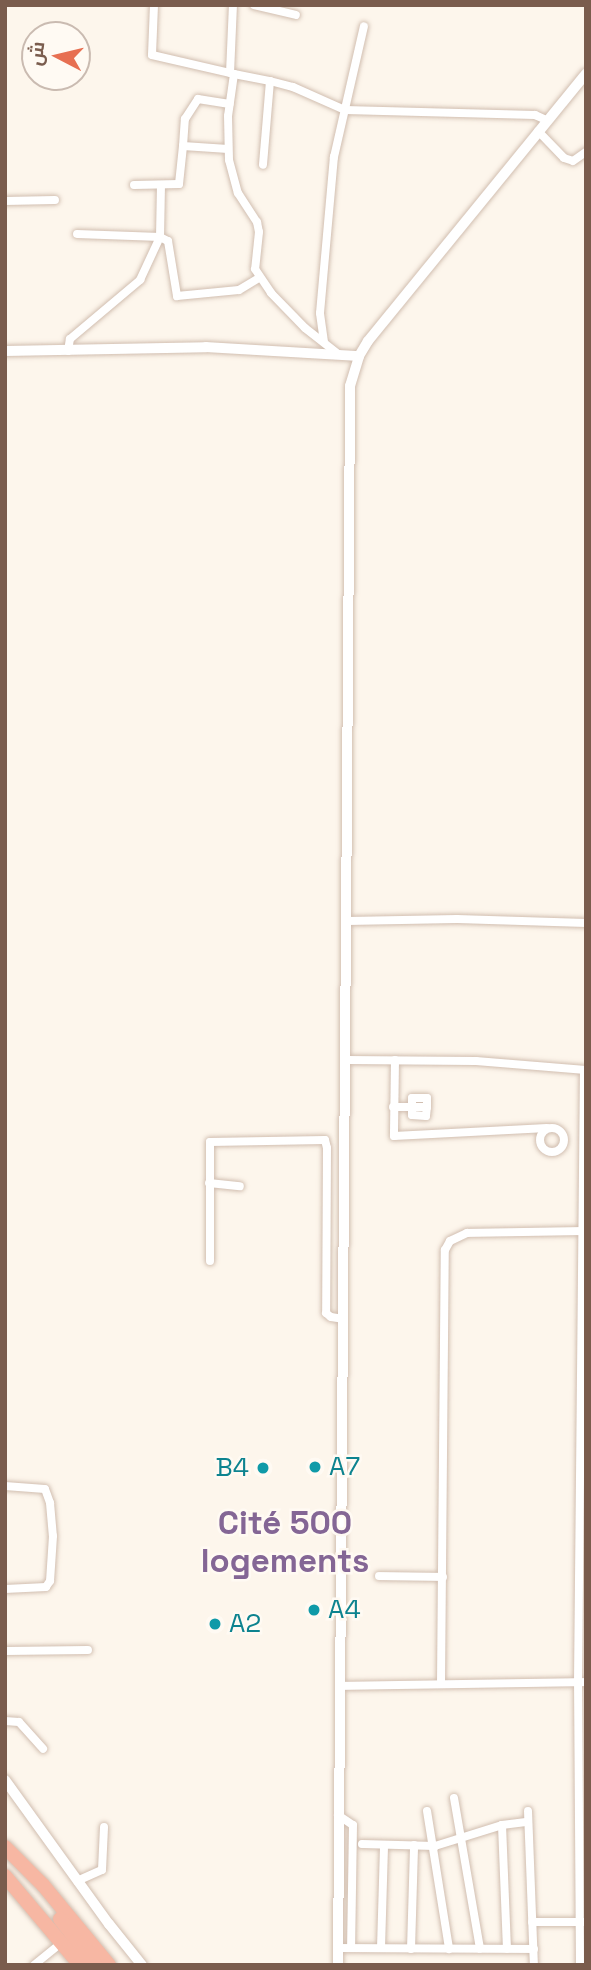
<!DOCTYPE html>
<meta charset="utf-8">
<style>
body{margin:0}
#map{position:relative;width:591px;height:1970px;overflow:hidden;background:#fdf6ec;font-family:"Space Grotesk",Cairo,sans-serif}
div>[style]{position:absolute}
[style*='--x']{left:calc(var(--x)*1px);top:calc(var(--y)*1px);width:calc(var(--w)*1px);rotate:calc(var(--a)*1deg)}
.roads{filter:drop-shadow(0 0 2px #d1beb0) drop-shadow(0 0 2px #d1beb0)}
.minor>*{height:8px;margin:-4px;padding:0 4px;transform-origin:4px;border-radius:4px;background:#fff}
.minor>.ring{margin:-4px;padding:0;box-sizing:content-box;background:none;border:8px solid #fff;border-radius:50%}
.tertiary>*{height:10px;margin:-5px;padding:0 5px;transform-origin:5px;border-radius:5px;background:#fff}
.secondary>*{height:10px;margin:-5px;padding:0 5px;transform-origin:5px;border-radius:5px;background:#fff}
.motorway>*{height:14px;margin:-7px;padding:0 7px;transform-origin:7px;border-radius:7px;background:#f7b7a3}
.dots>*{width:19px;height:19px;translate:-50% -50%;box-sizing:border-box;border:4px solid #fffaf3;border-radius:50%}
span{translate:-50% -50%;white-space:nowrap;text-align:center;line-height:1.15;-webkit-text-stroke:5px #fffaf3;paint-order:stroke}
.culture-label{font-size:26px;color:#0d838f}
.left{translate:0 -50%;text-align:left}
.right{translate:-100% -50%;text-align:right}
.district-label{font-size:33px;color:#846695;font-weight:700}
.frame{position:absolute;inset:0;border:7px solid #7a5c4d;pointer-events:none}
.north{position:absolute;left:21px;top:21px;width:70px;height:70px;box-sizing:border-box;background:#fffaf3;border:2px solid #cabbb1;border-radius:50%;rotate:277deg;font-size:19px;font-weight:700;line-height:28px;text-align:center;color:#7a5c4d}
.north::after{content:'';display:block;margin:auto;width:24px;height:32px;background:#e76f51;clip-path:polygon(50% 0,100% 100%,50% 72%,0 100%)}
</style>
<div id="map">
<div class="roads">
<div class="minor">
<div style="--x:154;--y:5;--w:50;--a:92.3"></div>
<div style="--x:152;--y:55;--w:84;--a:13"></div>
<div style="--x:234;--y:74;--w:42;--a:98.1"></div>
<div style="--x:228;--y:116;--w:44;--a:88.7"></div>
<div style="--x:229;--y:160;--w:34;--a:75"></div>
<div style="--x:238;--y:193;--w:35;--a:57"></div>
<div style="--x:257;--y:222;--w:10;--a:79"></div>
<div style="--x:259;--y:232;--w:37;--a:96"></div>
<div style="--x:255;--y:269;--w:29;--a:56"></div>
<div style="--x:271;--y:293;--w:49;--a:45.8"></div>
<div style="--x:305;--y:328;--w:42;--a:38.2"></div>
<div style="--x:254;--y:5;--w:43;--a:13.4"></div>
<div style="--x:230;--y:73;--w:68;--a:-87.5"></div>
<div style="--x:234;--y:74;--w:37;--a:11"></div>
<div style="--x:270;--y:81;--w:84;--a:94.8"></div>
<div style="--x:270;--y:81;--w:24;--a:15"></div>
<div style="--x:293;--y:87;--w:57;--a:23.9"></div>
<div style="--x:345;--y:110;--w:190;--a:1.5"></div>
<div style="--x:535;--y:115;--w:12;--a:24"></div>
<div style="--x:538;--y:131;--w:37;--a:46"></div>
<div style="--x:564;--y:158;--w:9;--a:18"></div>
<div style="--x:573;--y:161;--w:16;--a:-35"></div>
<div style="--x:228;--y:149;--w:45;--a:-176.2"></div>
<div style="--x:183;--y:146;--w:27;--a:-86"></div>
<div style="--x:185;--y:119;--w:24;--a:-57"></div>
<div style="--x:198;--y:99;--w:32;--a:9"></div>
<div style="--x:134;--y:185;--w:45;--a:-1.3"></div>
<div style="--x:179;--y:184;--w:38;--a:-84"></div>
<div style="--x:5;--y:201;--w:50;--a:-1.1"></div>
<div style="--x:77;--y:234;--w:83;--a:2.1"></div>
<div style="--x:160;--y:237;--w:52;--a:-88.9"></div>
<div style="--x:324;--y:342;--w:29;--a:-98"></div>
<div style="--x:320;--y:313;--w:157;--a:-84.9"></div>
<div style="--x:334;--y:157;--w:134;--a:-77.1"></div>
<div style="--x:68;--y:351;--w:12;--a:-81"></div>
<div style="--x:70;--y:339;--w:92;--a:-40.1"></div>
<div style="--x:140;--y:280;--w:47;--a:-65.1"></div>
<div style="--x:160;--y:237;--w:9;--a:27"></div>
<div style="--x:168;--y:241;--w:56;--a:80.7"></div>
<div style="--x:177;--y:296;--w:62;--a:-5.5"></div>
<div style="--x:239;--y:290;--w:23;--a:-31"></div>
<div style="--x:347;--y:921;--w:110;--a:-1"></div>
<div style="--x:457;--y:919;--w:129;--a:1.8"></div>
<div style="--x:346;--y:1060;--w:130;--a:0.4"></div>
<div style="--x:476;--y:1061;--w:110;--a:4.7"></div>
<div style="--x:395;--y:1060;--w:76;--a:90.8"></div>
<div style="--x:394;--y:1136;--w:153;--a:-3"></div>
<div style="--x:393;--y:1107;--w:34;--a:0"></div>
<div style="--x:427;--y:1107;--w:9;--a:-90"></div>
<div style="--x:427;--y:1098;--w:15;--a:180"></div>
<div style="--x:412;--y:1098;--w:17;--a:90"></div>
<div style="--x:412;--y:1115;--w:14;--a:4"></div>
<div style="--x:426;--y:1116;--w:9;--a:-84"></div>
<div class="ring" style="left:540px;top:1128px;width:16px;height:16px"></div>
<div style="--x:209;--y:1183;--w:31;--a:6"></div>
<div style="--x:210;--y:1261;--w:119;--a:-90"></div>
<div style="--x:210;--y:1142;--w:115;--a:-1"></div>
<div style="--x:325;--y:1140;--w:8;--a:76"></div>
<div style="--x:327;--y:1148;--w:165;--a:90.3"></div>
<div style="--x:326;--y:1313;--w:6;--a:39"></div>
<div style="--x:331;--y:1317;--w:12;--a:9"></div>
<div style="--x:5;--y:1486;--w:40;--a:4.3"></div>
<div style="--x:45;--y:1489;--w:15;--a:70"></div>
<div style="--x:50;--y:1503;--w:33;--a:85"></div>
<div style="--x:53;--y:1536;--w:45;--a:93.8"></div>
<div style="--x:50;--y:1581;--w:7;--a:124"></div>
<div style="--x:46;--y:1587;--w:41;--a:177.2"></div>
<div style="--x:379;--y:1576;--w:64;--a:0.9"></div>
<div style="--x:5;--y:1651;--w:83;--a:-0.7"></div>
<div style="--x:441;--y:1683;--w:433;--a:-89.5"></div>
<div style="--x:445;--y:1250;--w:10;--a:-61"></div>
<div style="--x:450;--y:1241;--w:19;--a:-25"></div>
<div style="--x:467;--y:1233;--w:113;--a:-1"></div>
<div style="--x:339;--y:1686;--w:247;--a:-0.9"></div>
<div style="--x:5;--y:1721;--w:14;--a:4"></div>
<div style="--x:19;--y:1722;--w:36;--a:48"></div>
<div style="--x:454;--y:1798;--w:153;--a:80.2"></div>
<div style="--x:427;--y:1811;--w:140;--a:80.9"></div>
<div style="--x:528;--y:1811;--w:154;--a:87.8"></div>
<div style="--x:338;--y:1815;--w:18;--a:34"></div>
<div style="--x:353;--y:1825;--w:123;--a:90.9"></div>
<div style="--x:502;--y:1825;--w:124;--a:87.7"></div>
<div style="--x:362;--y:1844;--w:73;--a:1.6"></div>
<div style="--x:435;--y:1846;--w:70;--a:-17.4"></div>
<div style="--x:502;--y:1825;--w:26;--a:-7"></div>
<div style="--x:77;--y:1881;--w:27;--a:-24"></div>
<div style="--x:102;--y:1870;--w:43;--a:-87.3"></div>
<div style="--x:532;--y:1922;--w:54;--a:0"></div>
<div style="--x:338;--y:1948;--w:196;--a:0.3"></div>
<div style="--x:381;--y:1948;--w:103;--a:-88.3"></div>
<div style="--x:411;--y:1949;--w:104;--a:-88.3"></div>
<div style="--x:34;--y:1965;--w:27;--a:-39"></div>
<div style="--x:580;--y:1965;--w:283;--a:-90.4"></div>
<div style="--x:578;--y:1682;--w:612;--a:-89.44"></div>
</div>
<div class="tertiary">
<div style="--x:5;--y:351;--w:201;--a:-1.1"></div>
<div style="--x:206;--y:347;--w:153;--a:3.4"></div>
</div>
<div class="secondary">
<div style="--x:5;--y:1780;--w:178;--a:54.2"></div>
<div style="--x:109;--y:1924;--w:53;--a:51.2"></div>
<div style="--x:338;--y:1965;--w:1579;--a:-89.56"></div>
<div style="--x:350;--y:386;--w:31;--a:-73"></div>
<div style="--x:359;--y:356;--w:17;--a:-59"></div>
<div style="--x:368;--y:341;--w:345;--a:-50.8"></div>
</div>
<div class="motorway">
<div style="--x:5;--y:1847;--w:54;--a:45"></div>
<div style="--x:43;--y:1885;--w:104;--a:50.5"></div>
<div style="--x:5;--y:1876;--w:116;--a:49.9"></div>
<div style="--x:60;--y:1919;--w:58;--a:52"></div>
</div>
</div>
<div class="dots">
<div style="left:315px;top:1467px;background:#0f9aa8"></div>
<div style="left:263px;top:1468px;background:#0f9aa8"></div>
<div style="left:314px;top:1610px;background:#0f9aa8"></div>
<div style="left:215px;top:1624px;background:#0f9aa8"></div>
</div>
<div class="culture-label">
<span class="left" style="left:329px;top:1467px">A7</span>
<span class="right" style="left:249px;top:1468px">B4</span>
<span class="left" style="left:328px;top:1610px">A4</span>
<span class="left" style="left:229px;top:1624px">A2</span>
</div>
<div class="district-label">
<span style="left:285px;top:1543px">Cité 500<br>logements</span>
</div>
<div class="frame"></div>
<div class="north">ش</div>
</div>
